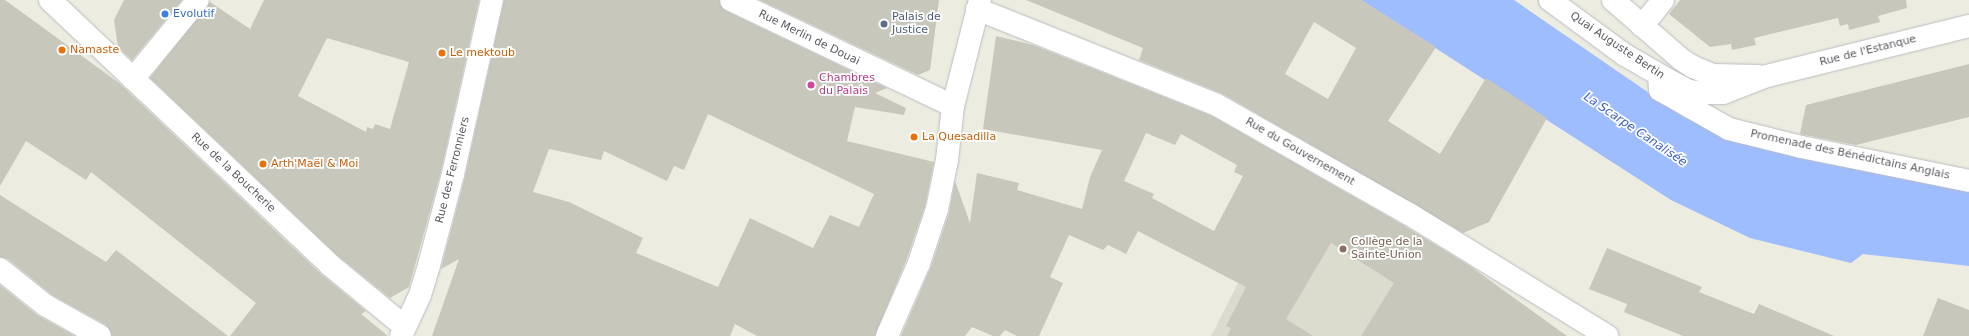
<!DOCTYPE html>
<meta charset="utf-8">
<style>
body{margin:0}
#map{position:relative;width:1969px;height:336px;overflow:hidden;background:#ecece0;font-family:"DejaVu Sans",sans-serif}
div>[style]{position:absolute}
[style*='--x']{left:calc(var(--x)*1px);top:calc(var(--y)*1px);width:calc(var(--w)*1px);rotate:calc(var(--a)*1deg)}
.education>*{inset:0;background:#dcdcce}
.water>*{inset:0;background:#9dbdff}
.building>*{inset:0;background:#c7c7bc}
.roads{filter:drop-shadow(0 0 1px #bbbcc2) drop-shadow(0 0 1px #bbbcc2)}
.street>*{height:22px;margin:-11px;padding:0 11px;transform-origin:11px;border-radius:11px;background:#fff}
.secondary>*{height:22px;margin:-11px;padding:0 11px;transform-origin:11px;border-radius:11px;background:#fff}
.dots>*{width:11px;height:11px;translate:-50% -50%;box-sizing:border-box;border:2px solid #fff;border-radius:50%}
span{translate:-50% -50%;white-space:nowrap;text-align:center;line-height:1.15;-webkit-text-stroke:3.5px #fff;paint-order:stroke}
.shop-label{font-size:11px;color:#366cbe}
.left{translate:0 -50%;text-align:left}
.service-label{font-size:11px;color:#4e5e75}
.street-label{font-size:11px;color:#595b61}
.food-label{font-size:11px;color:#c56008}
.hotel-label{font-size:11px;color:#b23c85}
.education-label{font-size:11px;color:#785e54}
.water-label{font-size:12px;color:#4060c2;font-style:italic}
</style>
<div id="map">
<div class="education">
<div style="clip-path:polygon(1289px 160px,1454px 258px,1415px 336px,1211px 336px,1254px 252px,1243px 246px)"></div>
</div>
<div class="water">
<div style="clip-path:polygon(1361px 0,1514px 0,1684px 117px,1737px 141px,1969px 186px,1969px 266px,1863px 254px,1851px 263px,1750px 238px,1671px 200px)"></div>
</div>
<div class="building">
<div style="clip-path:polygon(0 0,5px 0,119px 83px,321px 274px,366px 311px,361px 314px,388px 336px,230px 336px,256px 303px,91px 172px,86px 180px,26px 141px,0 186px)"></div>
<div style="clip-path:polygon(124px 0,182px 0,132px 60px,118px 47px,114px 20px)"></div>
<div style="clip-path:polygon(evenodd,264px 0,479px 0,441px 171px,409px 287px,390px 298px,338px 256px,150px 78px,210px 2px,250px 29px,264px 0,327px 38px,409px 62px,390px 129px,375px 124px,373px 129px,367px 127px,366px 132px,298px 96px,327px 38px)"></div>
<div style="clip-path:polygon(evenodd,504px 0,719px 0,726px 11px,887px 88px,875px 93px,906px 108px,904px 115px,855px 107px,847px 141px,934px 162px,925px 206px,907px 258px,875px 336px,757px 336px,735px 324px,730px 336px,432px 336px,459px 259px,441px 269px,465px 177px,504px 0,708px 114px,874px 194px,859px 227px,830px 215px,813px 248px,750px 218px,718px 287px,636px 253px,643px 238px,569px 202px,533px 192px,549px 149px,601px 160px,604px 151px,667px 181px,674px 166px,684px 170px,708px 114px)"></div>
<div style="clip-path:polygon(760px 0,939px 0,930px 70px,918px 75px)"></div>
<div style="clip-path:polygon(evenodd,1026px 0,1361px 0,1436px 47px,1388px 121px,1440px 154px,1486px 78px,1547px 118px,1489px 222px,1463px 233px,1223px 94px,1139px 60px,1143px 48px,1026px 0,1314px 22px,1356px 48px,1328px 99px,1285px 74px,1314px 22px)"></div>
<div style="clip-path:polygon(1680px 0,1906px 0,1907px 8px,1878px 16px,1880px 22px,1849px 30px,1848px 24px,1840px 26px,1838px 18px,1754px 38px,1756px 45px,1732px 50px,1731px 44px,1710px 47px,1669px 14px)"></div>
<div style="clip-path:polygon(evenodd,996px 36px,1033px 45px,1212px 116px,1403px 225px,1470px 266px,1567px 336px,1361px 336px,1394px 283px,1331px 243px,1286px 319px,1313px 336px,1227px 336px,1231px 328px,1226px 326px,1246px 287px,1138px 231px,1126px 254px,1108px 245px,1103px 250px,1069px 235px,1050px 277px,1063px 283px,1039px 336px,1017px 336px,1005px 330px,1000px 336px,993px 336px,972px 327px,965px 336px,901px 336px,931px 267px,949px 213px,955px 181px,970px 223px,977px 173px,1019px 183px,1017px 190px,1082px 209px,1090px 177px,1102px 150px,983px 129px,996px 36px,1146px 133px,1175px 145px,1181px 134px,1237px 165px,1234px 172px,1243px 176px,1214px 231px,1152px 198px,1154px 194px,1124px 181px,1146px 133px)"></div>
<div style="clip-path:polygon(1969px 64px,1969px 117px,1856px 145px,1800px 134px,1806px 105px)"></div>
<div style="clip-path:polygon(0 195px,106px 262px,116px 250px,228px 336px,112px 336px,106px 325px,52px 295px,8px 259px,0 257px)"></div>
<div style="clip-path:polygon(1607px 248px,1702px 287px,1699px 292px,1754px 314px,1759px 304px,1834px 336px,1683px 336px,1624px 312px,1627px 304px,1589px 289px)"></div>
<div style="clip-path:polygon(0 285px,37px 315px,75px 336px,0 336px)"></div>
<div style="clip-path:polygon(1938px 298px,1969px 310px,1969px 336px,1923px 336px)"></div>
</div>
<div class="roads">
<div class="street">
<div style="--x:50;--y:0;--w:386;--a:43.4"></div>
<div style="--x:330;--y:265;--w:97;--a:39.6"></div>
<div style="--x:731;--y:0;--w:246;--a:25.5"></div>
<div style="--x:977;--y:9;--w:258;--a:21.8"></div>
<div style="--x:1217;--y:105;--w:221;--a:29.6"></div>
<div style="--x:1409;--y:214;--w:233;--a:31.6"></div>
<div style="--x:1642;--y:26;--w:33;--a:-51"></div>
<div style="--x:1659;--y:75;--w:15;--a:86"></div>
<div style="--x:1660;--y:90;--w:79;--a:29.5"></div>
<div style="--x:1729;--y:129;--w:74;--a:14"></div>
<div style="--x:1801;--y:147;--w:171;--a:11.4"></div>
<div style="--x:133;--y:79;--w:102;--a:-50.6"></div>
<div style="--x:0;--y:269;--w:58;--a:38.7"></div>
<div style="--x:45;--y:305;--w:63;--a:29.4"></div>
<div style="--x:401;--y:336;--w:45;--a:-65.1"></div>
<div style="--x:420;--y:295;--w:31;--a:-73"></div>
<div style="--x:429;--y:265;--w:94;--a:-75.2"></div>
<div style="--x:453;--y:174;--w:178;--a:-77.4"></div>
<div style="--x:887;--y:336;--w:80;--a:-66.3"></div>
<div style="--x:919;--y:263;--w:57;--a:-71.6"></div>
<div style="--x:937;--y:209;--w:50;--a:-78.5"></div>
<div style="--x:947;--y:160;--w:54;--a:-83.7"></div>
<div style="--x:953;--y:106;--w:109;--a:-75.7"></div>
</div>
<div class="secondary">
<div style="--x:1550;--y:0;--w:93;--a:36.3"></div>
<div style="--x:1625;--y:55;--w:39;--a:30"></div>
<div style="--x:1659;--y:75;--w:34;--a:28"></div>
<div style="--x:1689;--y:91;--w:14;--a:8"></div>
<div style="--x:1703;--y:93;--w:20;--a:0"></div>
<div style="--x:1723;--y:93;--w:47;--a:-21.1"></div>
<div style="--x:1767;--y:76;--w:208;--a:-13.9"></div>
<div style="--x:1613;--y:0;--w:91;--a:41"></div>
<div style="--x:1682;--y:60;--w:13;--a:32"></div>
<div style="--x:1693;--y:67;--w:22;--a:22"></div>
<div style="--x:1713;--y:75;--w:45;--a:1.3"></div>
</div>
</div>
<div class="dots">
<div style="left:165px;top:14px;background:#3f7fe0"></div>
<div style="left:884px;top:24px;background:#5c6f8a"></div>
<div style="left:62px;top:50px;background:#e8710a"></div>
<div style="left:442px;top:53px;background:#e8710a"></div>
<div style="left:811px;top:85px;background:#d1479c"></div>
<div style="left:914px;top:137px;background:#e8710a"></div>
<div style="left:263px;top:164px;background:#e8710a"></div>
<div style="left:1343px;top:249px;background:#8d6e63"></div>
</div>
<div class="shop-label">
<span class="left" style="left:173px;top:14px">Evolutif</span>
</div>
<div class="service-label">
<span class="left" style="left:892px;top:24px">Palais de<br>Justice</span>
</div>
<div class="street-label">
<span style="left:809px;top:38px;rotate:26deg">Rue Merlin de Douai</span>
<span style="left:1617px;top:46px;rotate:34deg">Quai Auguste Bertin</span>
<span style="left:1868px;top:51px;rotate:-14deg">Rue de l'Estanque</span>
<span style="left:1300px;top:152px;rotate:30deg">Rue du Gouvernement</span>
<span style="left:1850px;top:155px;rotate:12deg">Promenade des Bénédictains Anglais</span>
<span style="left:453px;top:170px;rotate:-76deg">Rue des Ferronniers</span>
<span style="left:233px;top:173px;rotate:43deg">Rue de la Boucherie</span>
</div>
<div class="food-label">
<span class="left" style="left:70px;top:50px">Namaste</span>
<span class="left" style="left:450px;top:53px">Le mektoub</span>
<span class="left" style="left:922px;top:137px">La Quesadilla</span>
<span class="left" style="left:271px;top:164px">Arth'Maël &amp; Moi</span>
</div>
<div class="hotel-label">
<span class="left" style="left:819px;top:85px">Chambres<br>du Palais</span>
</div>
<div class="education-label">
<span class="left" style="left:1351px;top:249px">Collège de la<br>Sainte-Union</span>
</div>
<div class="water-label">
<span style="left:1635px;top:130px;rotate:34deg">La Scarpe Canalisée</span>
</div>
</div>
